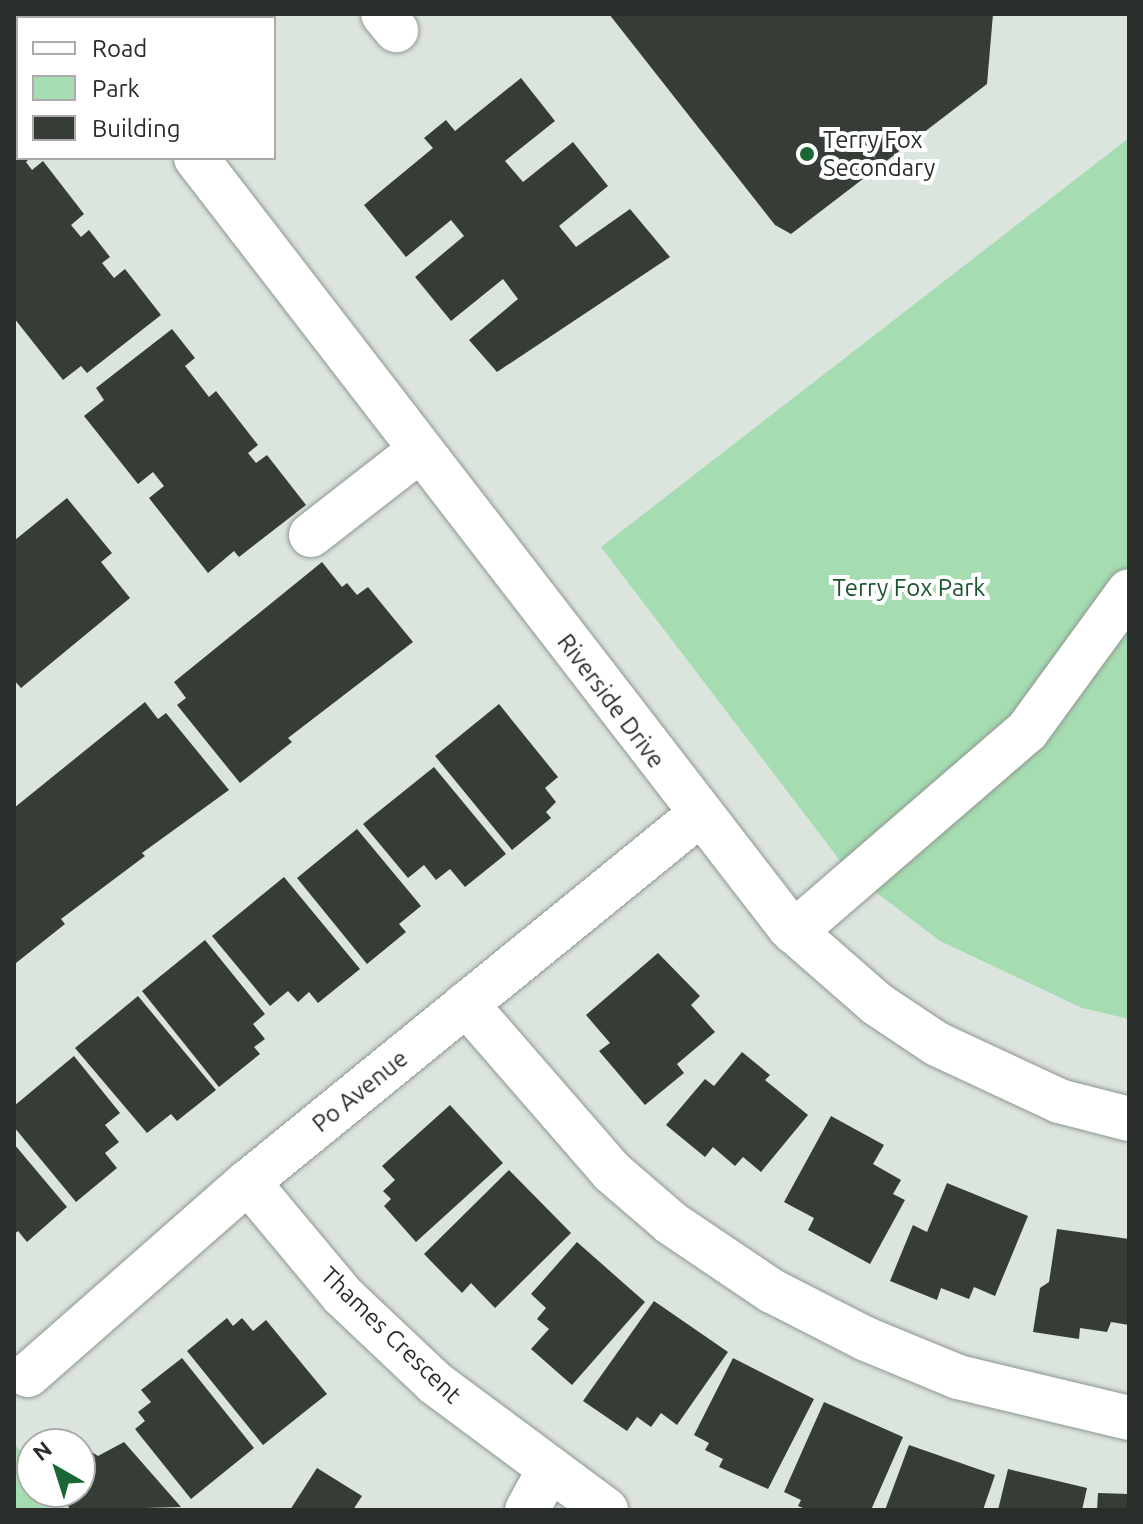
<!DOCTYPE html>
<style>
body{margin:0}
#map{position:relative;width:1143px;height:1524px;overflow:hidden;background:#dbe4dd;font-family:Ubuntu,sans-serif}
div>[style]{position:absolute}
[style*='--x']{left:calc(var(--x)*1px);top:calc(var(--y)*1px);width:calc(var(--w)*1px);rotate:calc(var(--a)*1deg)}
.green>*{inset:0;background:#a6dcb1}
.building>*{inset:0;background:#363d37}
.roads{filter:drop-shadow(0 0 2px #8e9690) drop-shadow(0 0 2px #8e9690)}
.minor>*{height:44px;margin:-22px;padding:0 22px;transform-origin:22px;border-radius:22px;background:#fff}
.dots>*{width:22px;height:22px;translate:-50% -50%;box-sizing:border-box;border:4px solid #fff;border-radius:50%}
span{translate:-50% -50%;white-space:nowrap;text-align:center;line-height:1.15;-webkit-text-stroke:8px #fff;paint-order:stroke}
.poi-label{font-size:24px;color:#2a2e2b}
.left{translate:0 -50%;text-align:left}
.park-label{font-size:24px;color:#1a552d}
.street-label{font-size:24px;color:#2a2e2b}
.frame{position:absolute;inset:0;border:16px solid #2a2e2b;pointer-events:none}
.legend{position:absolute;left:16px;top:16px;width:260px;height:144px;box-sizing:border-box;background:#fff;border:2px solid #aaabaa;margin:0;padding:10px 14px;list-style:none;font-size:24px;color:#2a2e2b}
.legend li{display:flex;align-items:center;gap:16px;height:40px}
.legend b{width:40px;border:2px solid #aaabaa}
.north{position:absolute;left:16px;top:1428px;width:80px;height:80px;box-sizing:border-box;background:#fff;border:2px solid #aaabaa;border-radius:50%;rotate:321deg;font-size:22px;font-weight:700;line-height:32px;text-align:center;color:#2a2e2b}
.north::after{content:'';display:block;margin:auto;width:28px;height:36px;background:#1a6735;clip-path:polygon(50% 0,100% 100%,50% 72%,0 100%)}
</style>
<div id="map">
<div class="green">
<div style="clip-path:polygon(1129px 138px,1129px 1019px,1082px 1008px,940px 941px,848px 871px,601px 547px)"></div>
<div style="clip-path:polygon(14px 1443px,32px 1467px,32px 1492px,51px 1492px,65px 1510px,14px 1510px)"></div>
</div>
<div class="building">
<div style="clip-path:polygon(609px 14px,993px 14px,987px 84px,791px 234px,775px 225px)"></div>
<div style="clip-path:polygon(521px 78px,555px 121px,505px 161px,523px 182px,573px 142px,608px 186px,559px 226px,576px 247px,630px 209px,670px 257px,497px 372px,469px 340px,518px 299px,503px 279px,451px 321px,415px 277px,464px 236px,451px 220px,406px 257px,364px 205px,433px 148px,424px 138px,446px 120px,455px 131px)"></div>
<div style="clip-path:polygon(14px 119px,18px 158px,30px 158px,26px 162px,32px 170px,43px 161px,84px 214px,71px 225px,81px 237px,89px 230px,110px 257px,102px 263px,114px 278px,125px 269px,161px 315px,87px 373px,81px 366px,63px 380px,14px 318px)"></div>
<div style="clip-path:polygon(172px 329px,195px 358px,185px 366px,209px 397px,216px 391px,258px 445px,248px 453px,256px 463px,267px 455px,306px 505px,239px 557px,234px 551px,208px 573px,149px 498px,164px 486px,153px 472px,138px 484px,84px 416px,104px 400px,96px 388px)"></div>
<div style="clip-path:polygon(67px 498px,112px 553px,101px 562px,130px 598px,21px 688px,14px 680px,15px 540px)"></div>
<div style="clip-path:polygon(322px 562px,342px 587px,347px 583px,357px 595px,368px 587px,413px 642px,288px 738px,292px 742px,240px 783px,177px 705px,186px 698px,174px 682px)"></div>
<div style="clip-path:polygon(145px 702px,158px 719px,166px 713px,229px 790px,142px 853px,145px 856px,61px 919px,65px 924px,16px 963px,14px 808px)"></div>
<div style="clip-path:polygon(499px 704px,558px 777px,545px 788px,556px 802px,546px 812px,551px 818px,512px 850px,435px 756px)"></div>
<div style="clip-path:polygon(434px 767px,506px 854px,465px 887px,450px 869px,436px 880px,424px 865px,408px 878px,363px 824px)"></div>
<div style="clip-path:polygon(357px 829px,421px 906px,399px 924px,406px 932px,367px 964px,297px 878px)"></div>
<div style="clip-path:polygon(284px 877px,360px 969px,318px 1003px,309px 992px,298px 1002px,288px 991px,270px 1006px,212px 936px)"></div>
<div style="clip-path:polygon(205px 940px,265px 1014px,253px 1024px,265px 1039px,254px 1047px,260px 1054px,219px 1087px,142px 991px)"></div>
<div style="clip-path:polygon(658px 953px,700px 996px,691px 1005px,715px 1032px,677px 1064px,684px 1073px,645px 1105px,599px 1051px,610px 1043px,586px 1015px)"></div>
<div style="clip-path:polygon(138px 996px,216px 1090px,177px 1121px,171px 1114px,147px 1133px,75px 1048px)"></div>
<div style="clip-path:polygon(742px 1052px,770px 1075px,765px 1080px,808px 1115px,761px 1172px,743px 1157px,735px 1166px,713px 1147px,705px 1157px,666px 1125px,705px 1079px,714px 1086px)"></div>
<div style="clip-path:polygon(74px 1056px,120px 1113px,105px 1125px,119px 1142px,105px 1153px,117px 1168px,76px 1202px,14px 1127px,14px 1106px)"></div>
<div style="clip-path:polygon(450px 1105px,503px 1163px,416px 1242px,384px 1206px,391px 1199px,383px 1191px,395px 1180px,382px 1166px)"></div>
<div style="clip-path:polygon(831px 1116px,884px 1145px,873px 1164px,901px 1180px,893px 1194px,905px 1200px,870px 1264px,808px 1230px,814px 1218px,784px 1202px)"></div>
<div style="clip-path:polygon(14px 1144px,67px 1207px,27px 1242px,18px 1231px,14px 1234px)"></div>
<div style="clip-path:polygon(509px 1170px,571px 1233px,495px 1308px,471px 1283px,462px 1293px,424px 1254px)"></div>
<div style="clip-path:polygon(947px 1183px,1028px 1216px,995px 1296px,974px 1287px,969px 1299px,941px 1288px,937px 1300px,890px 1281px,913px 1225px,927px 1232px)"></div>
<div style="clip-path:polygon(1057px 1229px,1129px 1239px,1129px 1325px,1111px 1322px,1107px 1332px,1080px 1328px,1079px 1339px,1033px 1332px,1040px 1288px,1049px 1282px)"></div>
<div style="clip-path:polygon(577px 1242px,645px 1302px,572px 1385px,531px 1349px,549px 1329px,537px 1319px,546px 1308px,531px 1294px)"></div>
<div style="clip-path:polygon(654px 1301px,728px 1352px,677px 1425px,661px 1413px,651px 1427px,637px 1417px,627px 1431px,583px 1401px)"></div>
<div style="clip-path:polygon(227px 1318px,233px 1326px,242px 1318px,253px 1331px,266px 1320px,327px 1394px,263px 1445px,187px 1351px)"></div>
<div style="clip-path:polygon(182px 1358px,254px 1448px,191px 1499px,135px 1429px,145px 1421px,138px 1412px,151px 1402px,141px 1390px)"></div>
<div style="clip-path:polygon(733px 1358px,814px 1399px,768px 1489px,719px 1467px,723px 1459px,705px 1450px,709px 1443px,694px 1435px)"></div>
<div style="clip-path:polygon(824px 1402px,903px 1437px,871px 1510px,808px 1510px,798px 1506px,801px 1500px,784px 1492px)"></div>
<div style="clip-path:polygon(124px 1442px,181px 1507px,71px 1510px,56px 1492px,80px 1492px,80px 1444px,98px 1456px)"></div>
<div style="clip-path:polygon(909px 1445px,995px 1475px,983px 1510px,885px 1510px)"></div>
<div style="clip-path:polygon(317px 1468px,362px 1496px,353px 1510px,290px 1510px)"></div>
<div style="clip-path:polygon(1008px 1469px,1087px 1488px,1082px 1510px,998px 1510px)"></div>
<div style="clip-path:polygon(1098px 1493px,1129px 1494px,1129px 1510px,1097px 1510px)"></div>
</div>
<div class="roads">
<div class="minor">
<div style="--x:86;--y:14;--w:5;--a:53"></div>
<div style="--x:383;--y:14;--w:21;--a:51"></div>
<div style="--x:196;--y:158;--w:971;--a:52.36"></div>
<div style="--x:789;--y:927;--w:117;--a:41.2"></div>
<div style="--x:877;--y:1004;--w:72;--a:33.7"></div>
<div style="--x:937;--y:1044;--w:135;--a:25"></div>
<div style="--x:1059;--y:1101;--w:72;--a:14.4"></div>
<div style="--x:311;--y:535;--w:137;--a:-37.9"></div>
<div style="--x:794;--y:932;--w:308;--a:-40.8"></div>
<div style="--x:1027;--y:731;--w:173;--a:-53.9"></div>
<div style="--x:466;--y:1004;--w:223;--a:49"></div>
<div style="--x:612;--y:1172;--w:78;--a:40.8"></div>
<div style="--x:671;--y:1223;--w:122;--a:34"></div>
<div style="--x:772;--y:1291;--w:106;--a:27.1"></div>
<div style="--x:866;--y:1339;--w:100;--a:22.4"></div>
<div style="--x:958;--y:1377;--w:176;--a:13.5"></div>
<div style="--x:248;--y:1182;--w:147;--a:50.2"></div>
<div style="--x:342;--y:1295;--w:128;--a:43.4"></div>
<div style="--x:435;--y:1383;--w:213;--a:36.6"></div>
<div style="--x:28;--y:1375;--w:293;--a:-41.3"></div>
<div style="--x:248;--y:1182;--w:581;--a:-39.14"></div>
<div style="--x:527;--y:1510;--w:46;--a:-61.2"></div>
</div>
</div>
<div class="dots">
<div style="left:807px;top:154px;background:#1a6735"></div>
</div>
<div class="poi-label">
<span class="left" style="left:823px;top:154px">Terry Fox<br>Secondary</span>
</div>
<div class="park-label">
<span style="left:909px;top:588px">Terry Fox Park</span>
</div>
<div class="street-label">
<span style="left:611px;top:701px;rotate:53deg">Riverside Drive</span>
<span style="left:360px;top:1091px;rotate:-39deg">Po Avenue</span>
<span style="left:391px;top:1335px;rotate:44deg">Thames Crescent</span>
</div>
<div class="frame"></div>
<ul class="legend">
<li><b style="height:10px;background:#fff"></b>Road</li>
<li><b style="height:22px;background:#a6dcb1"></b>Park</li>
<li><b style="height:22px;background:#363d37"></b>Building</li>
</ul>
<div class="north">N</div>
</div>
